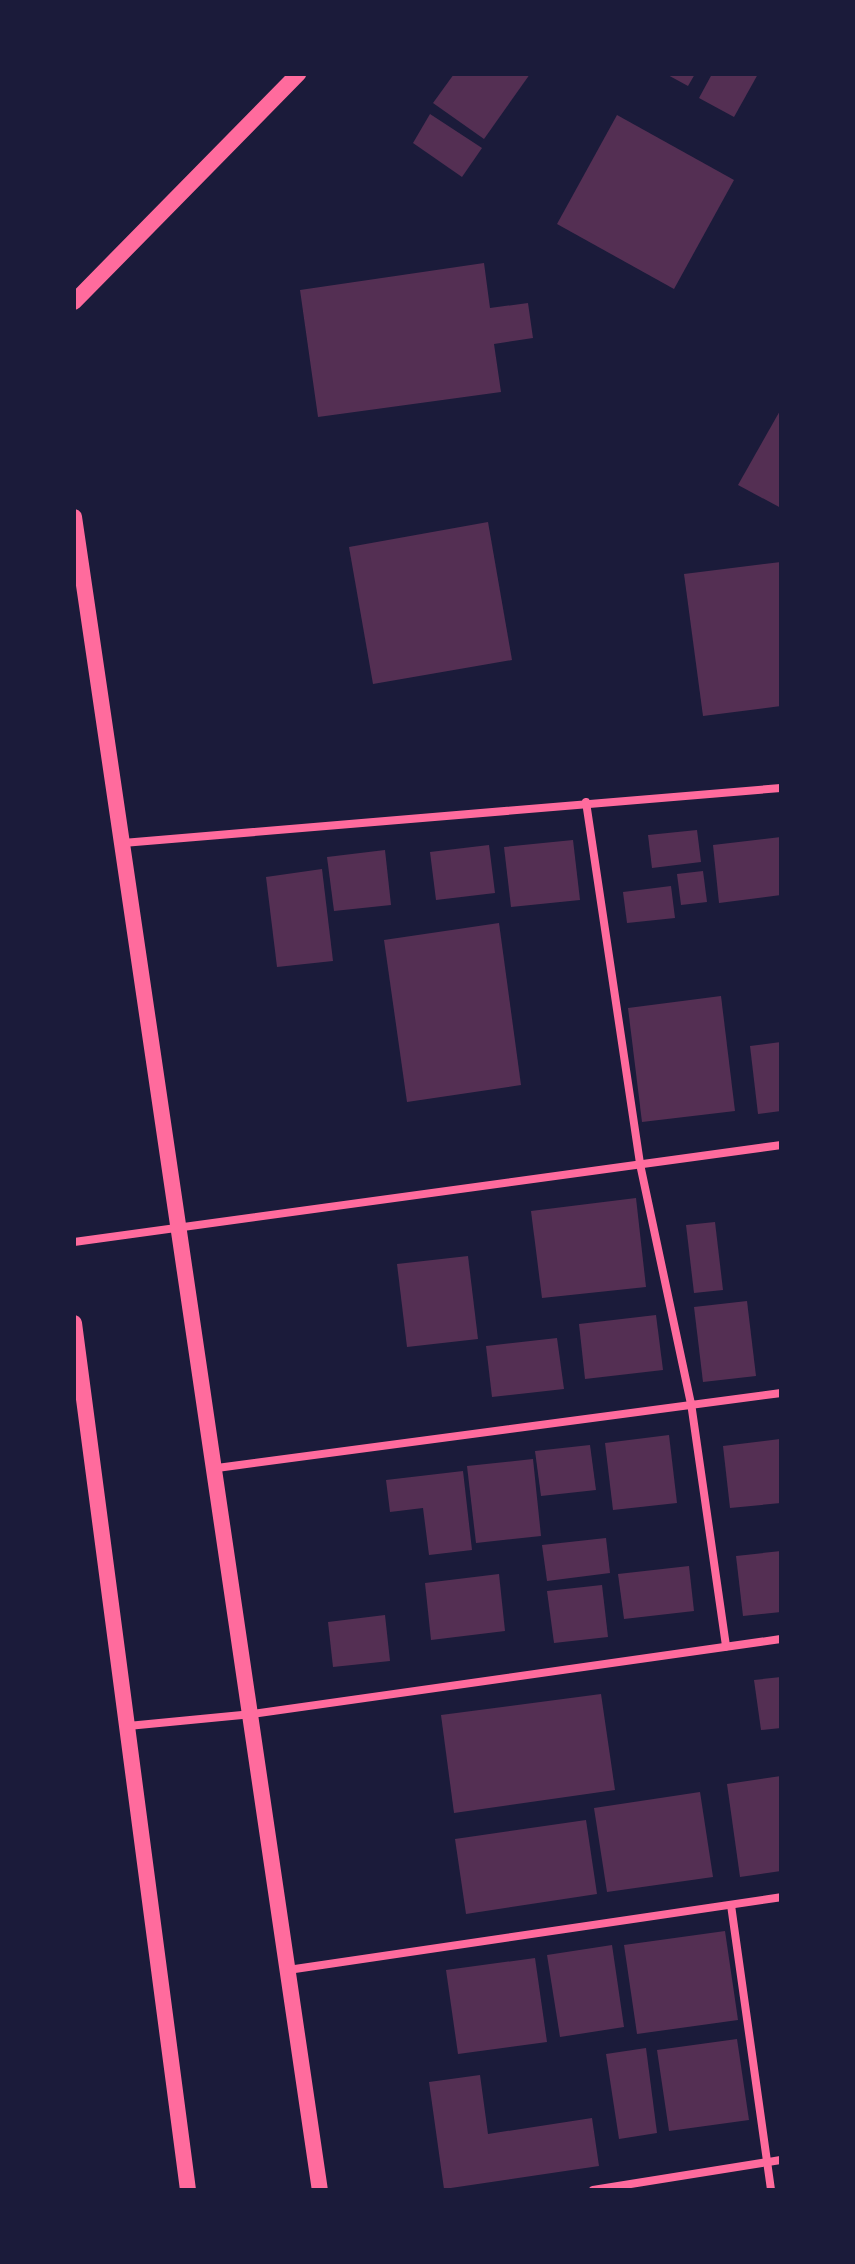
<!DOCTYPE html>
<style>
body{margin:0}
#map{position:relative;width:855px;height:2264px;overflow:hidden;background:#1b1b3a;font-family:Merriweather,serif}
div>[style]{position:absolute}
[style*='--x']{left:calc(var(--x)*1px);top:calc(var(--y)*1px);width:calc(var(--w)*1px);rotate:calc(var(--a)*1deg)}
.building>*{inset:0;background:#542f53}
.minor>*{height:8px;margin:-4px;padding:0 4px;transform-origin:4px;border-radius:4px;background:#ff6b9d}
.secondary>*{height:16px;margin:-8px;padding:0 8px;transform-origin:8px;border-radius:8px;background:#ff6b9d}
span{translate:-50% -50%;white-space:nowrap;text-align:center;line-height:1.15;-webkit-text-stroke:6px #1b1b3a;paint-order:stroke}
.frame{position:absolute;inset:0;border:76px solid #1b1b3a;pointer-events:none}
</style>
<div id="map">
<div class="building">
<div style="clip-path:polygon(454px 74px,530px 74px,484px 139px,433px 103px)"></div>
<div style="clip-path:polygon(666px 74px,695px 74px,688px 86px)"></div>
<div style="clip-path:polygon(712px 74px,758px 74px,734px 117px,699px 98px)"></div>
<div style="clip-path:polygon(430px 114px,482px 148px,462px 177px,413px 143px)"></div>
<div style="clip-path:polygon(617px 115px,734px 180px,674px 289px,557px 224px)"></div>
<div style="clip-path:polygon(484px 263px,490px 308px,528px 303px,533px 338px,494px 344px,501px 392px,318px 417px,300px 290px)"></div>
<div style="clip-path:polygon(781px 409px,781px 508px,738px 485px)"></div>
<div style="clip-path:polygon(488px 522px,512px 660px,373px 684px,349px 547px)"></div>
<div style="clip-path:polygon(781px 562px,781px 706px,703px 716px,684px 574px)"></div>
<div style="clip-path:polygon(697px 830px,701px 862px,652px 868px,648px 835px)"></div>
<div style="clip-path:polygon(781px 837px,781px 895px,719px 903px,713px 845px)"></div>
<div style="clip-path:polygon(573px 840px,580px 900px,511px 907px,504px 847px)"></div>
<div style="clip-path:polygon(489px 845px,495px 893px,436px 900px,430px 852px)"></div>
<div style="clip-path:polygon(385px 850px,391px 905px,334px 911px,327px 857px)"></div>
<div style="clip-path:polygon(322px 869px,333px 961px,277px 967px,266px 877px)"></div>
<div style="clip-path:polygon(703px 871px,707px 902px,681px 905px,677px 874px)"></div>
<div style="clip-path:polygon(671px 886px,675px 918px,627px 923px,623px 892px)"></div>
<div style="clip-path:polygon(499px 923px,521px 1085px,407px 1102px,384px 940px)"></div>
<div style="clip-path:polygon(721px 996px,735px 1111px,642px 1122px,628px 1008px)"></div>
<div style="clip-path:polygon(781px 1042px,781px 1111px,758px 1114px,750px 1046px)"></div>
<div style="clip-path:polygon(636px 1198px,646px 1287px,542px 1298px,531px 1211px)"></div>
<div style="clip-path:polygon(715px 1222px,723px 1290px,694px 1293px,686px 1225px)"></div>
<div style="clip-path:polygon(468px 1256px,478px 1339px,407px 1347px,397px 1264px)"></div>
<div style="clip-path:polygon(747px 1301px,756px 1376px,703px 1382px,694px 1307px)"></div>
<div style="clip-path:polygon(656px 1315px,663px 1370px,585px 1379px,579px 1324px)"></div>
<div style="clip-path:polygon(557px 1338px,564px 1389px,492px 1397px,486px 1346px)"></div>
<div style="clip-path:polygon(669px 1435px,677px 1503px,613px 1510px,605px 1443px)"></div>
<div style="clip-path:polygon(780px 1439px,781px 1503px,730px 1508px,723px 1446px)"></div>
<div style="clip-path:polygon(590px 1445px,596px 1490px,541px 1496px,535px 1451px)"></div>
<div style="clip-path:polygon(533px 1459px,541px 1536px,476px 1543px,467px 1466px)"></div>
<div style="clip-path:polygon(463px 1471px,472px 1550px,429px 1555px,423px 1508px,390px 1512px,386px 1480px)"></div>
<div style="clip-path:polygon(606px 1538px,610px 1573px,547px 1581px,542px 1545px)"></div>
<div style="clip-path:polygon(781px 1551px,781px 1612px,743px 1616px,736px 1556px)"></div>
<div style="clip-path:polygon(689px 1566px,694px 1611px,624px 1619px,618px 1574px)"></div>
<div style="clip-path:polygon(499px 1574px,505px 1631px,431px 1640px,425px 1583px)"></div>
<div style="clip-path:polygon(602px 1585px,608px 1637px,554px 1643px,547px 1591px)"></div>
<div style="clip-path:polygon(385px 1615px,390px 1661px,333px 1667px,328px 1622px)"></div>
<div style="clip-path:polygon(781px 1677px,781px 1728px,761px 1730px,754px 1680px)"></div>
<div style="clip-path:polygon(601px 1694px,615px 1790px,454px 1813px,441px 1715px)"></div>
<div style="clip-path:polygon(781px 1776px,781px 1871px,740px 1877px,727px 1784px)"></div>
<div style="clip-path:polygon(700px 1792px,713px 1877px,607px 1892px,594px 1808px)"></div>
<div style="clip-path:polygon(586px 1820px,597px 1894px,466px 1914px,455px 1839px)"></div>
<div style="clip-path:polygon(725px 1931px,738px 2020px,637px 2034px,624px 1945px)"></div>
<div style="clip-path:polygon(612px 1945px,624px 2027px,560px 2037px,547px 1955px)"></div>
<div style="clip-path:polygon(535px 1958px,547px 2042px,458px 2054px,446px 1970px)"></div>
<div style="clip-path:polygon(737px 2039px,749px 2120px,669px 2131px,657px 2050px)"></div>
<div style="clip-path:polygon(646px 2048px,657px 2133px,619px 2139px,606px 2054px)"></div>
<div style="clip-path:polygon(480px 2075px,488px 2134px,592px 2118px,599px 2166px,444px 2189px,429px 2082px)"></div>
</div>
<div class="minor">
<div style="--x:586;--y:802;--w:366;--a:81.5"></div>
<div style="--x:640;--y:1164;--w:244;--a:78"></div>
<div style="--x:691;--y:1403;--w:246;--a:81.8"></div>
<div style="--x:123;--y:843;--w:660;--a:-4.78"></div>
<div style="--x:74;--y:1242;--w:714;--a:-7.81"></div>
<div style="--x:217;--y:1468;--w:569;--a:-7.57"></div>
<div style="--x:128;--y:1726;--w:125;--a:-5.5"></div>
<div style="--x:252;--y:1714;--w:534;--a:-8.07"></div>
<div style="--x:731;--y:1905;--w:288;--a:82"></div>
<div style="--x:288;--y:1970;--w:498;--a:-8.4"></div>
<div style="--x:593;--y:2190;--w:190;--a:-9.1"></div>
</div>
<div class="secondary">
<div style="--x:74;--y:302;--w:320;--a:-45.5"></div>
<div style="--x:74;--y:517;--w:1691;--a:81.64"></div>
<div style="--x:74;--y:1323;--w:874;--a:82.51"></div>
</div>
<div class="frame"></div>
</div>
